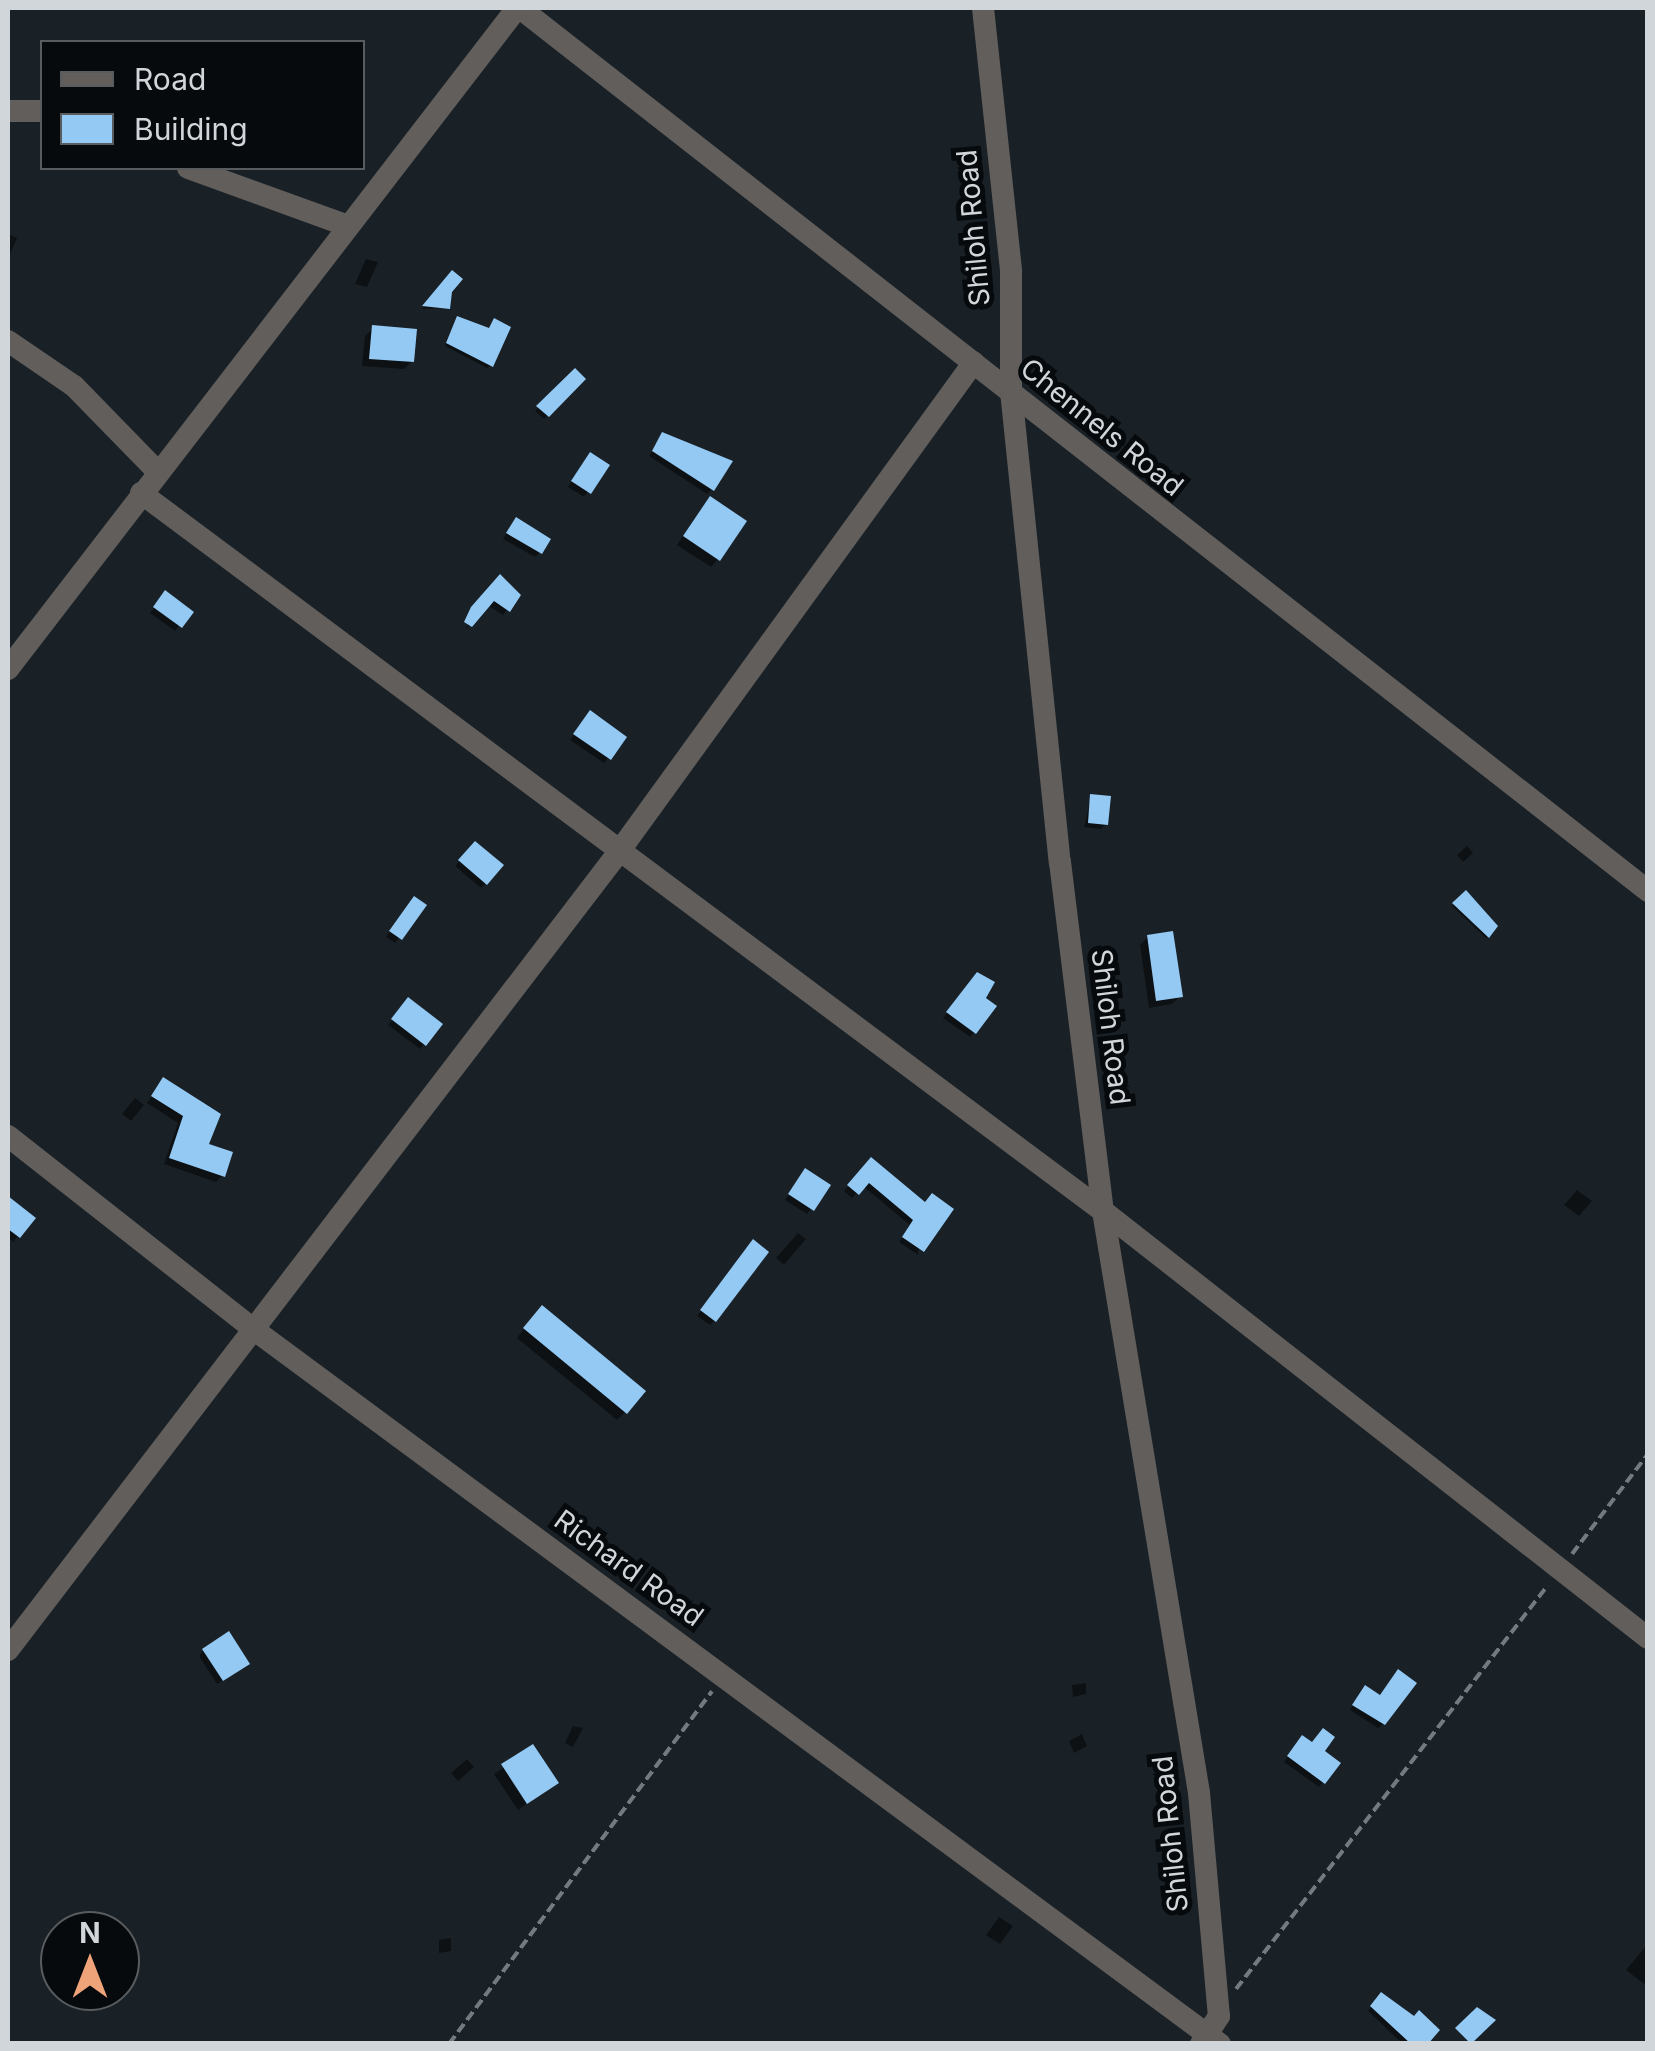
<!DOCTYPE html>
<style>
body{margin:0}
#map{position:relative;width:1655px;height:2051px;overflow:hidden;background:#192127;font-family:Inter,sans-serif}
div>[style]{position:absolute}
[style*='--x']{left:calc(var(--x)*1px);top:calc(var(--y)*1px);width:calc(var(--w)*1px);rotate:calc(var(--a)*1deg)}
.shadow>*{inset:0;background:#0007}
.building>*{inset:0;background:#94c9f4}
.path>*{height:4px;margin-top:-2px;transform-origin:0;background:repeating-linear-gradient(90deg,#747b80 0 10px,transparent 0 15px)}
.minor>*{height:22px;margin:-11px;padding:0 11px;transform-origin:11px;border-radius:11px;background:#625e5b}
span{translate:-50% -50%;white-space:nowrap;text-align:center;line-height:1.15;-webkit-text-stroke:10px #070a0d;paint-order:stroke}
.street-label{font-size:28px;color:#d1d6db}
.frame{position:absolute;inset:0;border:10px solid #d1d6db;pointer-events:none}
.legend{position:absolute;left:40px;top:40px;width:325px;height:130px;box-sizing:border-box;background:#070a0d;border:2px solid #585c5f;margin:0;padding:12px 18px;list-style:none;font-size:30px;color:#d1d6db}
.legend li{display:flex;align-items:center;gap:20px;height:50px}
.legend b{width:50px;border:2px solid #585c5f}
.north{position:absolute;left:40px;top:1911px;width:100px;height:100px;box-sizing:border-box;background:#070a0d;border:2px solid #585c5f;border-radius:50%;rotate:0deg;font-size:28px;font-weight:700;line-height:40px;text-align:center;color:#d1d6db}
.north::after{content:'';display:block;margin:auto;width:35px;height:45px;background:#efa378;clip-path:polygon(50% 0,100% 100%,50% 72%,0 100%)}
</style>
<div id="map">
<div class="shadow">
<div style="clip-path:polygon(8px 234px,17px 238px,8px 259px)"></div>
<div style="clip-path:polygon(366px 259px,378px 262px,367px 287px,355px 284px)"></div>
<div style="clip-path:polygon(452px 273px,448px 308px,422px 309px)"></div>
<div style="clip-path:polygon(457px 319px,491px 365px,487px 368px,445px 346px)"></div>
<div style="clip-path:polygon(373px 328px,412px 361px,404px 369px,362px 366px,365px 336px)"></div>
<div style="clip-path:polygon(575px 371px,583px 379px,544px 419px,535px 411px)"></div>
<div style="clip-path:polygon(663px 435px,712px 489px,707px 494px,649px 456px)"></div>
<div style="clip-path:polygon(585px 460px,606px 466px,584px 497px,568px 487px)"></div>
<div style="clip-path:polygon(703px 507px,718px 559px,711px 567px,677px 545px)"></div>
<div style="clip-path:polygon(511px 525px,540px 552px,535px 557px,503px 539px)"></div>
<div style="clip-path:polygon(494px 580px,518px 596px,503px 615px,487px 605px,465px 630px)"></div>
<div style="clip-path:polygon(161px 598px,190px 612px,175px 631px,150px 613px)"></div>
<div style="clip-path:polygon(585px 718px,624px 737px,604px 763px,570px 740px)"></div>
<div style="clip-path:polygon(1091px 797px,1106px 824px,1101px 829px,1084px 827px)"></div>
<div style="clip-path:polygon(475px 844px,501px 866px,481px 888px,455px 866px)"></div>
<div style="clip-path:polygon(1467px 846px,1473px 853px,1463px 862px,1457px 855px)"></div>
<div style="clip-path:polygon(1465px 894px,1494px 926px,1486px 938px,1452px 906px)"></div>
<div style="clip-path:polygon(409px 904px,423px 906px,395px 943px,386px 937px)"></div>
<div style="clip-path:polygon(1148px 937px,1180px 996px,1172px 1004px,1149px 1008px,1140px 945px)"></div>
<div style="clip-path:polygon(973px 979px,994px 1006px,970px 1037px,943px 1018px)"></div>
<div style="clip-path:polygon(404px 1005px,424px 1044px,420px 1049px,388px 1025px)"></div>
<div style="clip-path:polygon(163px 1080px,223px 1175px,216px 1182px,164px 1164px,178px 1123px,147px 1103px)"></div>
<div style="clip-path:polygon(135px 1098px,144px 1105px,131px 1121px,122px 1114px)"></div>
<div style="clip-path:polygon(871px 1160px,925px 1205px,918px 1255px,899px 1242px,911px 1226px,863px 1186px,852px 1198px,844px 1191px)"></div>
<div style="clip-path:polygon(801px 1176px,828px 1186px,807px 1214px,785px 1200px)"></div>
<div style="clip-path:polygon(1577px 1190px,1592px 1201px,1579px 1216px,1564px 1205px)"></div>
<div style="clip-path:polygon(8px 1202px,33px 1219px,13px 1242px,8px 1237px)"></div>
<div style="clip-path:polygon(798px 1233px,806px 1239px,784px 1265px,776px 1258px)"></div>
<div style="clip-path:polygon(749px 1247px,715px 1320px,710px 1325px,697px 1316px)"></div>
<div style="clip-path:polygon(534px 1316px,625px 1412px,617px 1420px,517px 1338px)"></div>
<div style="clip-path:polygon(203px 1651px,242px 1668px,217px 1684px,199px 1656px)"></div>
<div style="clip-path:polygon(1086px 1683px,1086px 1694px,1073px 1697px,1072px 1685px)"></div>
<div style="clip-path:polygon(1360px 1693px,1383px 1724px,1378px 1728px,1350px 1710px)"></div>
<div style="clip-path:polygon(573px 1726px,583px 1728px,573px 1747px,565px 1743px)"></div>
<div style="clip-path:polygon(1082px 1734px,1087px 1746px,1074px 1753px,1069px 1741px)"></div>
<div style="clip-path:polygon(1298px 1743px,1337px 1764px,1319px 1787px,1284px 1762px)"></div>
<div style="clip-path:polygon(533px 1747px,556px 1783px,518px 1810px,494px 1774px)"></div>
<div style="clip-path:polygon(467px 1759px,474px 1767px,458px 1781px,451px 1773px)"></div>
<div style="clip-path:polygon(999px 1917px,1013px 1926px,1000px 1944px,986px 1935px)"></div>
<div style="clip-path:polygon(451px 1938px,451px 1951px,439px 1953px,439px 1940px)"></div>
<div style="clip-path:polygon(1646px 1946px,1648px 1946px,1648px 1987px,1626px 1970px)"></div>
<div style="clip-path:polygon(1377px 1999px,1425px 2044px,1403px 2044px,1368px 2011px)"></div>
</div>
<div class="building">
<div style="clip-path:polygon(452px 270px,463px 279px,452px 292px,450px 309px,422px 306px)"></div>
<div style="clip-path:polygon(457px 316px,489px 328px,494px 318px,511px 327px,493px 367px,446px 343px)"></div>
<div style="clip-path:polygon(372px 325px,417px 329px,414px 362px,369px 359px)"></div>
<div style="clip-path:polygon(575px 368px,586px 379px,549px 417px,536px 406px)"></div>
<div style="clip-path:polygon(662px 432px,733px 461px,714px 491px,652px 451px)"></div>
<div style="clip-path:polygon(590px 452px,610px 465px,591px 494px,571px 481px)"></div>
<div style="clip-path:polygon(710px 496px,747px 521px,720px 561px,683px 536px)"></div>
<div style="clip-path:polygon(516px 517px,551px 539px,542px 554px,506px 533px)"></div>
<div style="clip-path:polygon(500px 574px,521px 595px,510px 612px,494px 601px,472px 627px,464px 622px,471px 607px)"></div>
<div style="clip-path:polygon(165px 590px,194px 612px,182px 628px,153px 607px)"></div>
<div style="clip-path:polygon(590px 710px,627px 737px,611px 760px,573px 734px)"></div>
<div style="clip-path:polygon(1090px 794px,1111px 796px,1108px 825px,1088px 823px)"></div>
<div style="clip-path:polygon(475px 841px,504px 865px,487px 885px,458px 860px)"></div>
<div style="clip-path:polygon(1466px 890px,1498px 926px,1489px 938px,1452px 903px)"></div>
<div style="clip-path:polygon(414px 896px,427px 905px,402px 940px,389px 931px)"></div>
<div style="clip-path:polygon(1173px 931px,1183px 997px,1156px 1001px,1147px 935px)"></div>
<div style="clip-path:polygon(977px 972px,995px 982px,986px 998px,997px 1006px,976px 1034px,946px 1012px)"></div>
<div style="clip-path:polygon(408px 997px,443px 1024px,426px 1046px,391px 1019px)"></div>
<div style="clip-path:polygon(163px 1077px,221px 1114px,209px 1144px,233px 1152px,225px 1177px,169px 1158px,183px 1116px,151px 1096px)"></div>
<div style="clip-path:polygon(871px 1157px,925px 1202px,932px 1193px,954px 1209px,924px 1252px,902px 1237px,913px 1220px,869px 1183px,859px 1195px,847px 1185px)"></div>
<div style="clip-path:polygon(805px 1168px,831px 1185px,814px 1211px,788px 1194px)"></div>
<div style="clip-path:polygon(8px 1196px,36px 1218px,20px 1238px,8px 1229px)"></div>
<div style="clip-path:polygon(753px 1239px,769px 1252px,716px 1322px,700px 1310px)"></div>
<div style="clip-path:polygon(542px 1305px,646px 1391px,627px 1414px,523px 1328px)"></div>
<div style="clip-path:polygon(229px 1631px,250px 1664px,223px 1681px,202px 1649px)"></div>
<div style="clip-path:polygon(1398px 1669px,1417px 1683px,1385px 1725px,1352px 1705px,1365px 1685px,1380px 1695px)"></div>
<div style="clip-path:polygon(1323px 1728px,1335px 1737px,1325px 1751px,1341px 1763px,1325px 1784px,1287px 1756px,1302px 1735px,1312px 1742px)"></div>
<div style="clip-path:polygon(533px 1744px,559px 1783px,527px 1804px,501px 1764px)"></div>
<div style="clip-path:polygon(1381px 1992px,1414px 2016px,1419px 2010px,1440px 2030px,1428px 2044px,1411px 2044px,1370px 2006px)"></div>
<div style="clip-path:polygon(1477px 2007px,1496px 2020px,1471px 2044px,1455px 2028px)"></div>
</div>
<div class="path">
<div style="--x:1572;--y:1554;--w:126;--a:-52.8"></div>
<div style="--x:1236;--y:1989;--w:510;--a:-52.32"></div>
<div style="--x:449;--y:2044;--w:440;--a:-53.3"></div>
</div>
<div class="minor">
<div style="--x:520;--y:8;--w:1433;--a:38.05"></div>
<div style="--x:983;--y:8;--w:265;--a:83.9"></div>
<div style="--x:1011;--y:272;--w:119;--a:90"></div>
<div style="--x:1011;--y:391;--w:474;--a:84.1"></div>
<div style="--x:1060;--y:862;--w:352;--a:83"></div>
<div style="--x:1103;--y:1211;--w:590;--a:80.63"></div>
<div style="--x:1199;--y:1793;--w:224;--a:84.9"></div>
<div style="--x:1219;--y:2016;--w:33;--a:123"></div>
<div style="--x:8;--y:111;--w:34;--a:0"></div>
<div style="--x:188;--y:168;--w:170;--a:19.9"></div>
<div style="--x:8;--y:341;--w:80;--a:34.3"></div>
<div style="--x:74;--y:386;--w:120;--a:45.7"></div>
<div style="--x:141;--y:493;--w:1200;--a:36.74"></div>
<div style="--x:1103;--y:1211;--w:692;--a:38.08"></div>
<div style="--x:8;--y:669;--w:834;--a:-52.4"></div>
<div style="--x:8;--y:1136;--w:310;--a:38.2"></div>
<div style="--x:252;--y:1328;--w:1204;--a:36.49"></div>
<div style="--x:8;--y:1650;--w:1004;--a:-52.57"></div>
<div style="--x:618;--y:853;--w:606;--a:-54.06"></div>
</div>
<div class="street-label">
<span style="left:973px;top:228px;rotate:-95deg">Shiloh Road</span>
<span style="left:1102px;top:427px;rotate:39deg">Chennels Road</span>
<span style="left:1111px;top:1027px;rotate:83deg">Shiloh Road</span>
<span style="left:629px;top:1568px;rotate:36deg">Richard Road</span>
<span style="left:1170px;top:1834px;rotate:-96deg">Shiloh Road</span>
</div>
<div class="frame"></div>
<ul class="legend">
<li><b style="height:12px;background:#625e5b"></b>Road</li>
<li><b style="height:28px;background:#94c9f4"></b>Building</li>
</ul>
<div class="north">N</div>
</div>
